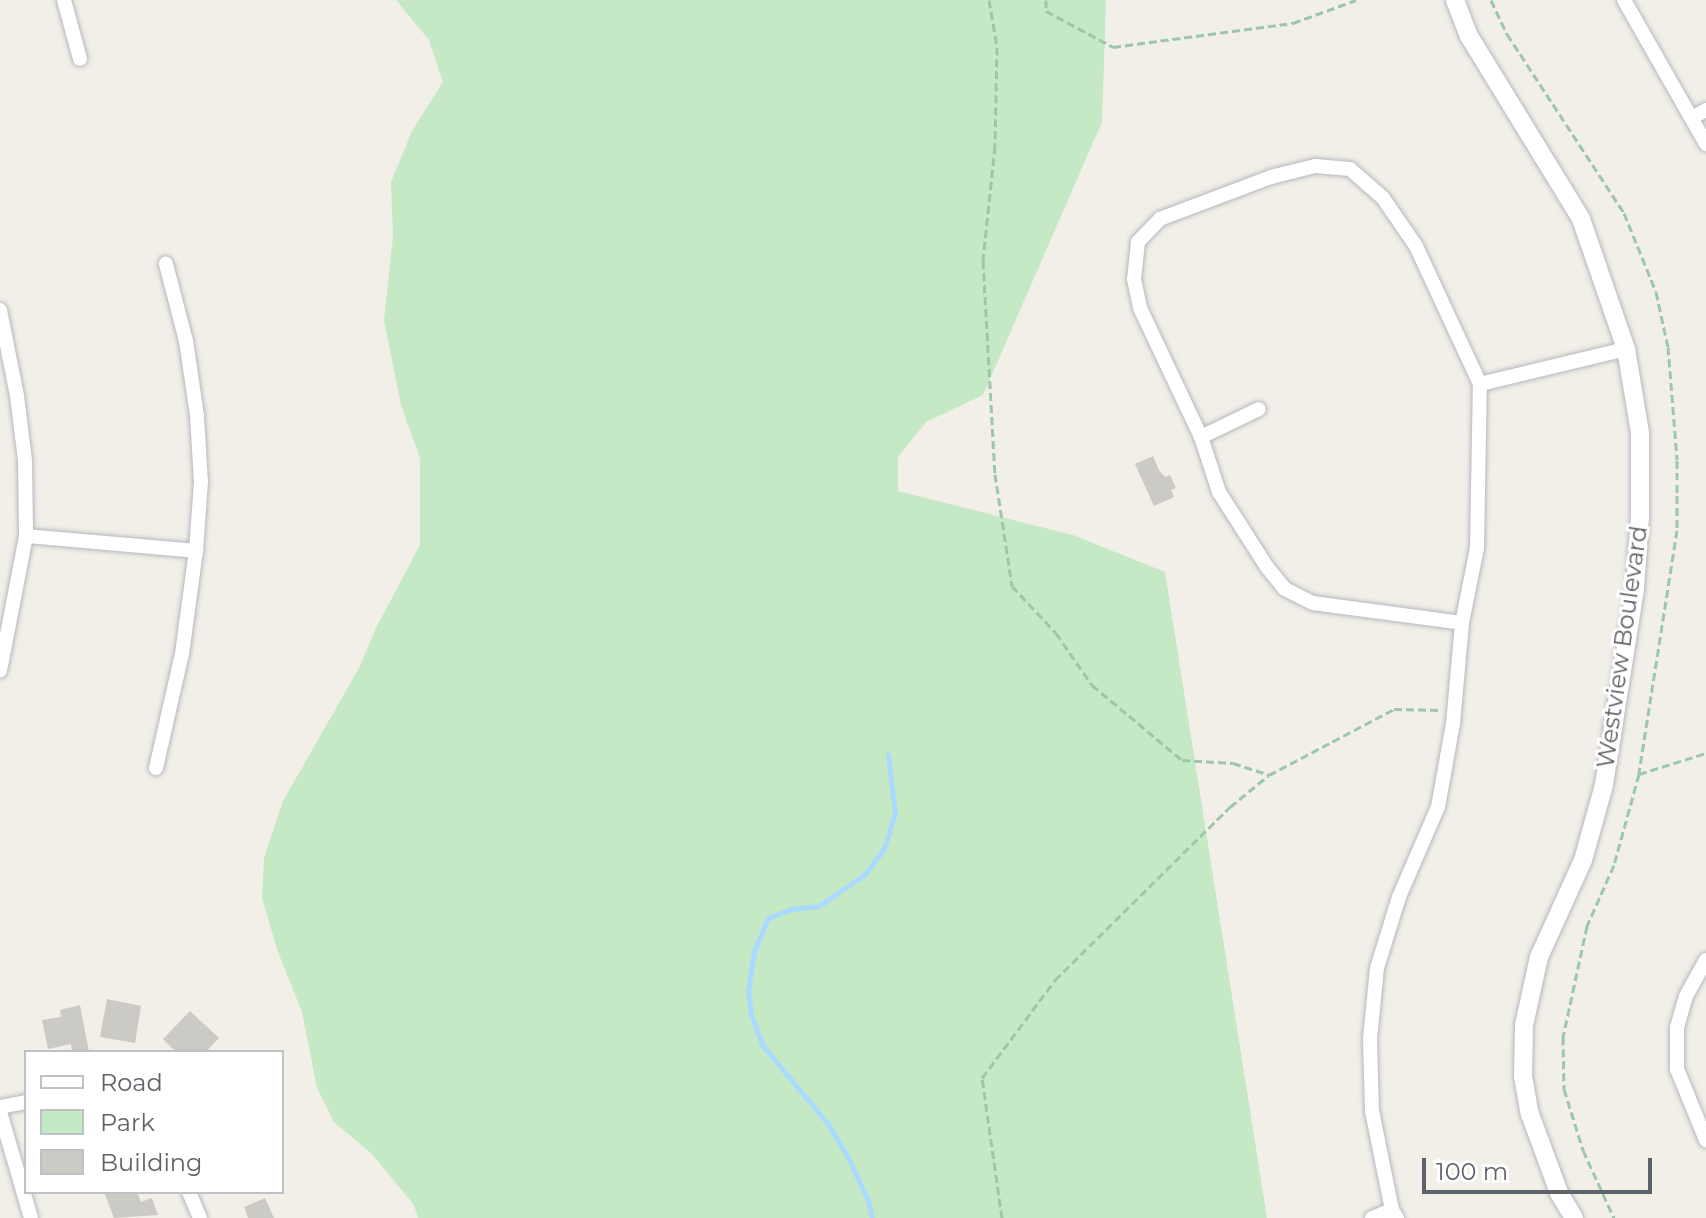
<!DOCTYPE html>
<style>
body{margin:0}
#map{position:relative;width:1706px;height:1218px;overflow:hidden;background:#f1efe8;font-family:Montserrat,sans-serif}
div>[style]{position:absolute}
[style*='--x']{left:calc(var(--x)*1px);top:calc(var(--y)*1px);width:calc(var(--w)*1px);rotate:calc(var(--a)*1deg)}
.green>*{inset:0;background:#c5e8c5}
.stream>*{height:5px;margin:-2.5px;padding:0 2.5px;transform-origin:2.5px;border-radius:2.5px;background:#aadaff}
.building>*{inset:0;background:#cccac5}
.path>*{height:3px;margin-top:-1.5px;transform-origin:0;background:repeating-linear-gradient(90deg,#9cc7a9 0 8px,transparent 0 12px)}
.roads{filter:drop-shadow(0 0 2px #b5b8bc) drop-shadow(0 0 2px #b5b8bc)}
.street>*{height:14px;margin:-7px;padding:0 7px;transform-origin:7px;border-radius:7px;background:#fff}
.secondary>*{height:18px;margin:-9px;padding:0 9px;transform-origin:9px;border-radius:9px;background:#fff}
span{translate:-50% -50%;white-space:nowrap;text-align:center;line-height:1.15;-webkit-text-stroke:6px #fff;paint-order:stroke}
.street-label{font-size:24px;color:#5f6368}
.legend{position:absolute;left:24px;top:1050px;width:260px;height:144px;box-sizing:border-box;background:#fff;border:2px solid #bfc1c3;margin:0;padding:10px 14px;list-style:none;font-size:24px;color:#5f6368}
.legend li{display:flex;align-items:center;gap:16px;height:40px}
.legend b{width:40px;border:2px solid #bfc1c3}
.scale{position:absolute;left:1422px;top:1158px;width:230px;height:36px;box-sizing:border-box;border:4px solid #5f6368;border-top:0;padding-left:10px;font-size:24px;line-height:28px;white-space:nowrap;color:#5f6368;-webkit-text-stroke:6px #fff;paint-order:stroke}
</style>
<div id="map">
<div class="green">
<div style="clip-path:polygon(396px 0,1106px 0,1102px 122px,983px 395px,926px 422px,898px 457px,898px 491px,1073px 535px,1165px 572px,1267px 1218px,418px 1218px,414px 1205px,372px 1154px,334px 1122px,317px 1088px,302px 1012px,278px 952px,262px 898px,264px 858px,283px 801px,359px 668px,376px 628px,420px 545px,420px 458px,401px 405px,384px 320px,393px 237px,391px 182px,412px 131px,443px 82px,429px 40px)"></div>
</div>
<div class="stream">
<div style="--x:872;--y:1218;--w:17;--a:-103"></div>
<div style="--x:868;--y:1201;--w:46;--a:-114.3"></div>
<div style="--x:849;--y:1159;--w:41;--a:-121"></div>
<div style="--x:828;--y:1124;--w:102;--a:-129.8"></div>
<div style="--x:763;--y:1046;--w:33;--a:-111"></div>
<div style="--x:751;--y:1015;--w:25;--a:-97"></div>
<div style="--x:748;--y:990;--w:38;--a:-81"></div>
<div style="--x:754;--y:952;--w:37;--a:-68"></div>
<div style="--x:768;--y:918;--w:25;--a:-21"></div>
<div style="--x:791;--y:909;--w:28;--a:-6"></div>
<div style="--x:819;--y:906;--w:56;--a:-34.8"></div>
<div style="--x:865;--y:874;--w:31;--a:-53"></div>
<div style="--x:884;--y:849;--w:37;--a:-73"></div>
<div style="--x:895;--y:814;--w:60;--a:-96.7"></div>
</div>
<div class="building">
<div style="clip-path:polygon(1153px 456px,1159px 470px,1165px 477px,1170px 475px,1176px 488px,1171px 490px,1174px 497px,1154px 506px,1135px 464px)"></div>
<div style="clip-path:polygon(107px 999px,141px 1006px,135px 1043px,100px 1037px)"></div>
<div style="clip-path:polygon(80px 1005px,89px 1052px,72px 1052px,71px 1044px,48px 1049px,42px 1020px,61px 1017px,60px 1010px)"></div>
<div style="clip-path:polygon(190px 1011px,219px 1038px,206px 1052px,176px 1052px,163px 1039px)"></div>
<div style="clip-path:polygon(104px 1192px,137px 1192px,141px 1202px,152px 1198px,158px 1215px,114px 1218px)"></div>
<div style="clip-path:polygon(265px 1198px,274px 1218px,248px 1218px,244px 1207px)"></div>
</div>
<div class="path">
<div style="--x:989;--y:0;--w:48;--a:80.3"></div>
<div style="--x:997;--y:47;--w:99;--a:91.2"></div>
<div style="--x:995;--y:146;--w:116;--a:96"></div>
<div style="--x:983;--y:261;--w:213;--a:86.8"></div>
<div style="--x:995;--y:474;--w:113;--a:81.4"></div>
<div style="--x:1012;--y:586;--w:64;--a:46.9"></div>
<div style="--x:1056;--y:633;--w:63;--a:55.3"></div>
<div style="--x:1092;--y:685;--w:117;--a:39.8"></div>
<div style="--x:1182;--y:760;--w:51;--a:3.4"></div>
<div style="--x:1233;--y:763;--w:38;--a:18"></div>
<div style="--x:1269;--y:775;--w:141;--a:-27.8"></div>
<div style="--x:1394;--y:709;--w:48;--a:1.2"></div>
<div style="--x:1046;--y:0;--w:11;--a:90"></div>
<div style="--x:1046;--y:11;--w:76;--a:28.2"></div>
<div style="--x:1113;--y:47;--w:182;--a:-7.6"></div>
<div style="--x:1293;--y:23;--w:67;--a:-20.1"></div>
<div style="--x:1491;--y:0;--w:38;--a:65"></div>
<div style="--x:1507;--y:34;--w:214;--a:56.8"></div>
<div style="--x:1624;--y:213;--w:85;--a:67.9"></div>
<div style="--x:1656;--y:292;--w:56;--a:77.7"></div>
<div style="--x:1668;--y:347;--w:113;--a:85.4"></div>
<div style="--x:1677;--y:460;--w:70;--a:90"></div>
<div style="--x:1677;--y:530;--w:247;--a:98.9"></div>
<div style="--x:1639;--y:774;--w:94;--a:105.4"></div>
<div style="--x:1614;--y:865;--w:67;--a:113.9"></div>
<div style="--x:1587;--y:926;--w:114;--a:102.2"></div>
<div style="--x:1563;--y:1037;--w:52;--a:88.9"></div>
<div style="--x:1564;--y:1089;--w:64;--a:72.7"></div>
<div style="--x:1583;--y:1150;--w:75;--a:65.5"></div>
<div style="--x:1639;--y:774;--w:70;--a:-17.4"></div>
<div style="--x:1002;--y:1218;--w:141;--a:-98.1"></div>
<div style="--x:982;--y:1078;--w:122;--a:-53.3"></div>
<div style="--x:1055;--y:980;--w:246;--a:-44.7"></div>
<div style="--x:1230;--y:807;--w:50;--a:-39.4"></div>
</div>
<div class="roads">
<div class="street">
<div style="--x:64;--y:0;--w:61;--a:74.8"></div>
<div style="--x:1624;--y:0;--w:166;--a:60.3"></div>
<div style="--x:1692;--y:118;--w:16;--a:-30"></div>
<div style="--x:0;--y:310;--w:88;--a:78.8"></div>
<div style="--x:17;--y:396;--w:64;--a:82.9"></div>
<div style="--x:25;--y:460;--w:76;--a:89.2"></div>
<div style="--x:26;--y:536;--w:137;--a:100.9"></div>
<div style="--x:1480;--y:384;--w:150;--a:-13.5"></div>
<div style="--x:1201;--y:437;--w:64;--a:-25.8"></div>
<div style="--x:26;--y:536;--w:171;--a:5"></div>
<div style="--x:156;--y:768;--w:117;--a:-77.2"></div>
<div style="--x:182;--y:654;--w:104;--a:-82.3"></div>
<div style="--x:196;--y:551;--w:69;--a:-85.9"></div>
<div style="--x:201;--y:482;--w:66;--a:-93.5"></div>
<div style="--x:197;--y:416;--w:76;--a:-98.3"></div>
<div style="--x:186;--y:341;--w:80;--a:-104.6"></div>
<div style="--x:1706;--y:960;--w:41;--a:119.1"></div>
<div style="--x:1686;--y:996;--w:33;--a:106"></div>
<div style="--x:1677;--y:1028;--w:41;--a:90"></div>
<div style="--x:1677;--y:1069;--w:77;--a:67.8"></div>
<div style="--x:0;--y:1107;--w:26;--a:-11"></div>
<div style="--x:0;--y:1112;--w:110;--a:73.7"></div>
<div style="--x:189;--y:1192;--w:28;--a:67"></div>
<div style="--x:1372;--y:1218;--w:22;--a:-22"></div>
<div style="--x:1397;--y:1218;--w:9;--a:-122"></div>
<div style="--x:1392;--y:1210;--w:101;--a:-101.4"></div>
<div style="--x:1372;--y:1111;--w:72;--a:-91.6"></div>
<div style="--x:1370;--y:1039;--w:71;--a:-84.4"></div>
<div style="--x:1377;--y:968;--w:74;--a:-72.8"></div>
<div style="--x:1399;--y:897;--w:98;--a:-66.6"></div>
<div style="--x:1438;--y:807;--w:84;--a:-79.8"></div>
<div style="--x:1453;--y:724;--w:101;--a:-84.9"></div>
<div style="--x:1462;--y:623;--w:76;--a:-78.7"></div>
<div style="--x:1477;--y:548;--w:164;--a:-89"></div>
<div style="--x:1480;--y:384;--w:152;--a:-114.9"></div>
<div style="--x:1416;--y:246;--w:58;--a:-124.5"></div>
<div style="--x:1383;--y:198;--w:44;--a:-138.7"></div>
<div style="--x:1350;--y:169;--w:35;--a:-175"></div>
<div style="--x:1315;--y:166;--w:45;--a:166"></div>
<div style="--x:1271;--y:177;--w:119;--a:159.3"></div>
<div style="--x:1160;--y:219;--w:32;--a:134"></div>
<div style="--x:1138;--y:242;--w:37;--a:96"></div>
<div style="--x:1134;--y:279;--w:30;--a:78"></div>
<div style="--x:1140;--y:308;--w:143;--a:64.7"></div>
<div style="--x:1201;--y:437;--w:58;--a:71.9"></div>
<div style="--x:1219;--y:492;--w:89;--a:57.4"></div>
<div style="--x:1267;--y:567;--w:28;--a:51"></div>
<div style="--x:1285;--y:589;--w:31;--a:27"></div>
<div style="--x:1313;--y:603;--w:150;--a:7.6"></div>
</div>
<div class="secondary">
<div style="--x:1455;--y:0;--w:39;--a:69"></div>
<div style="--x:1469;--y:36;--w:215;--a:58.5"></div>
<div style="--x:1581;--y:219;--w:138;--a:70.9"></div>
<div style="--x:1626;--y:349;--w:85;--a:80.5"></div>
<div style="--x:1640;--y:433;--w:84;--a:90"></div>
<div style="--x:1640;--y:517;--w:72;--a:94"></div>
<div style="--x:1635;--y:589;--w:198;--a:99"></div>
<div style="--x:1604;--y:785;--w:78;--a:105.6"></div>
<div style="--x:1583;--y:860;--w:107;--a:114.4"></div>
<div style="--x:1539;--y:957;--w:70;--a:102.4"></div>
<div style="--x:1524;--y:1025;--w:51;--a:91.1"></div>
<div style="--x:1523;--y:1076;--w:39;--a:80"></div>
<div style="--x:1530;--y:1114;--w:84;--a:69.8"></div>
<div style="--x:1559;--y:1193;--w:29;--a:59"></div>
</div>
</div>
<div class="street-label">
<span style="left:1622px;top:647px;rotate:-82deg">Westview Boulevard</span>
</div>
<ul class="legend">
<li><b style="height:10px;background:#fff"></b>Road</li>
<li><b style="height:22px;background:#c5e8c5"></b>Park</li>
<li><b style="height:22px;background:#cccac5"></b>Building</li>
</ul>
<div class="scale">100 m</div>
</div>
